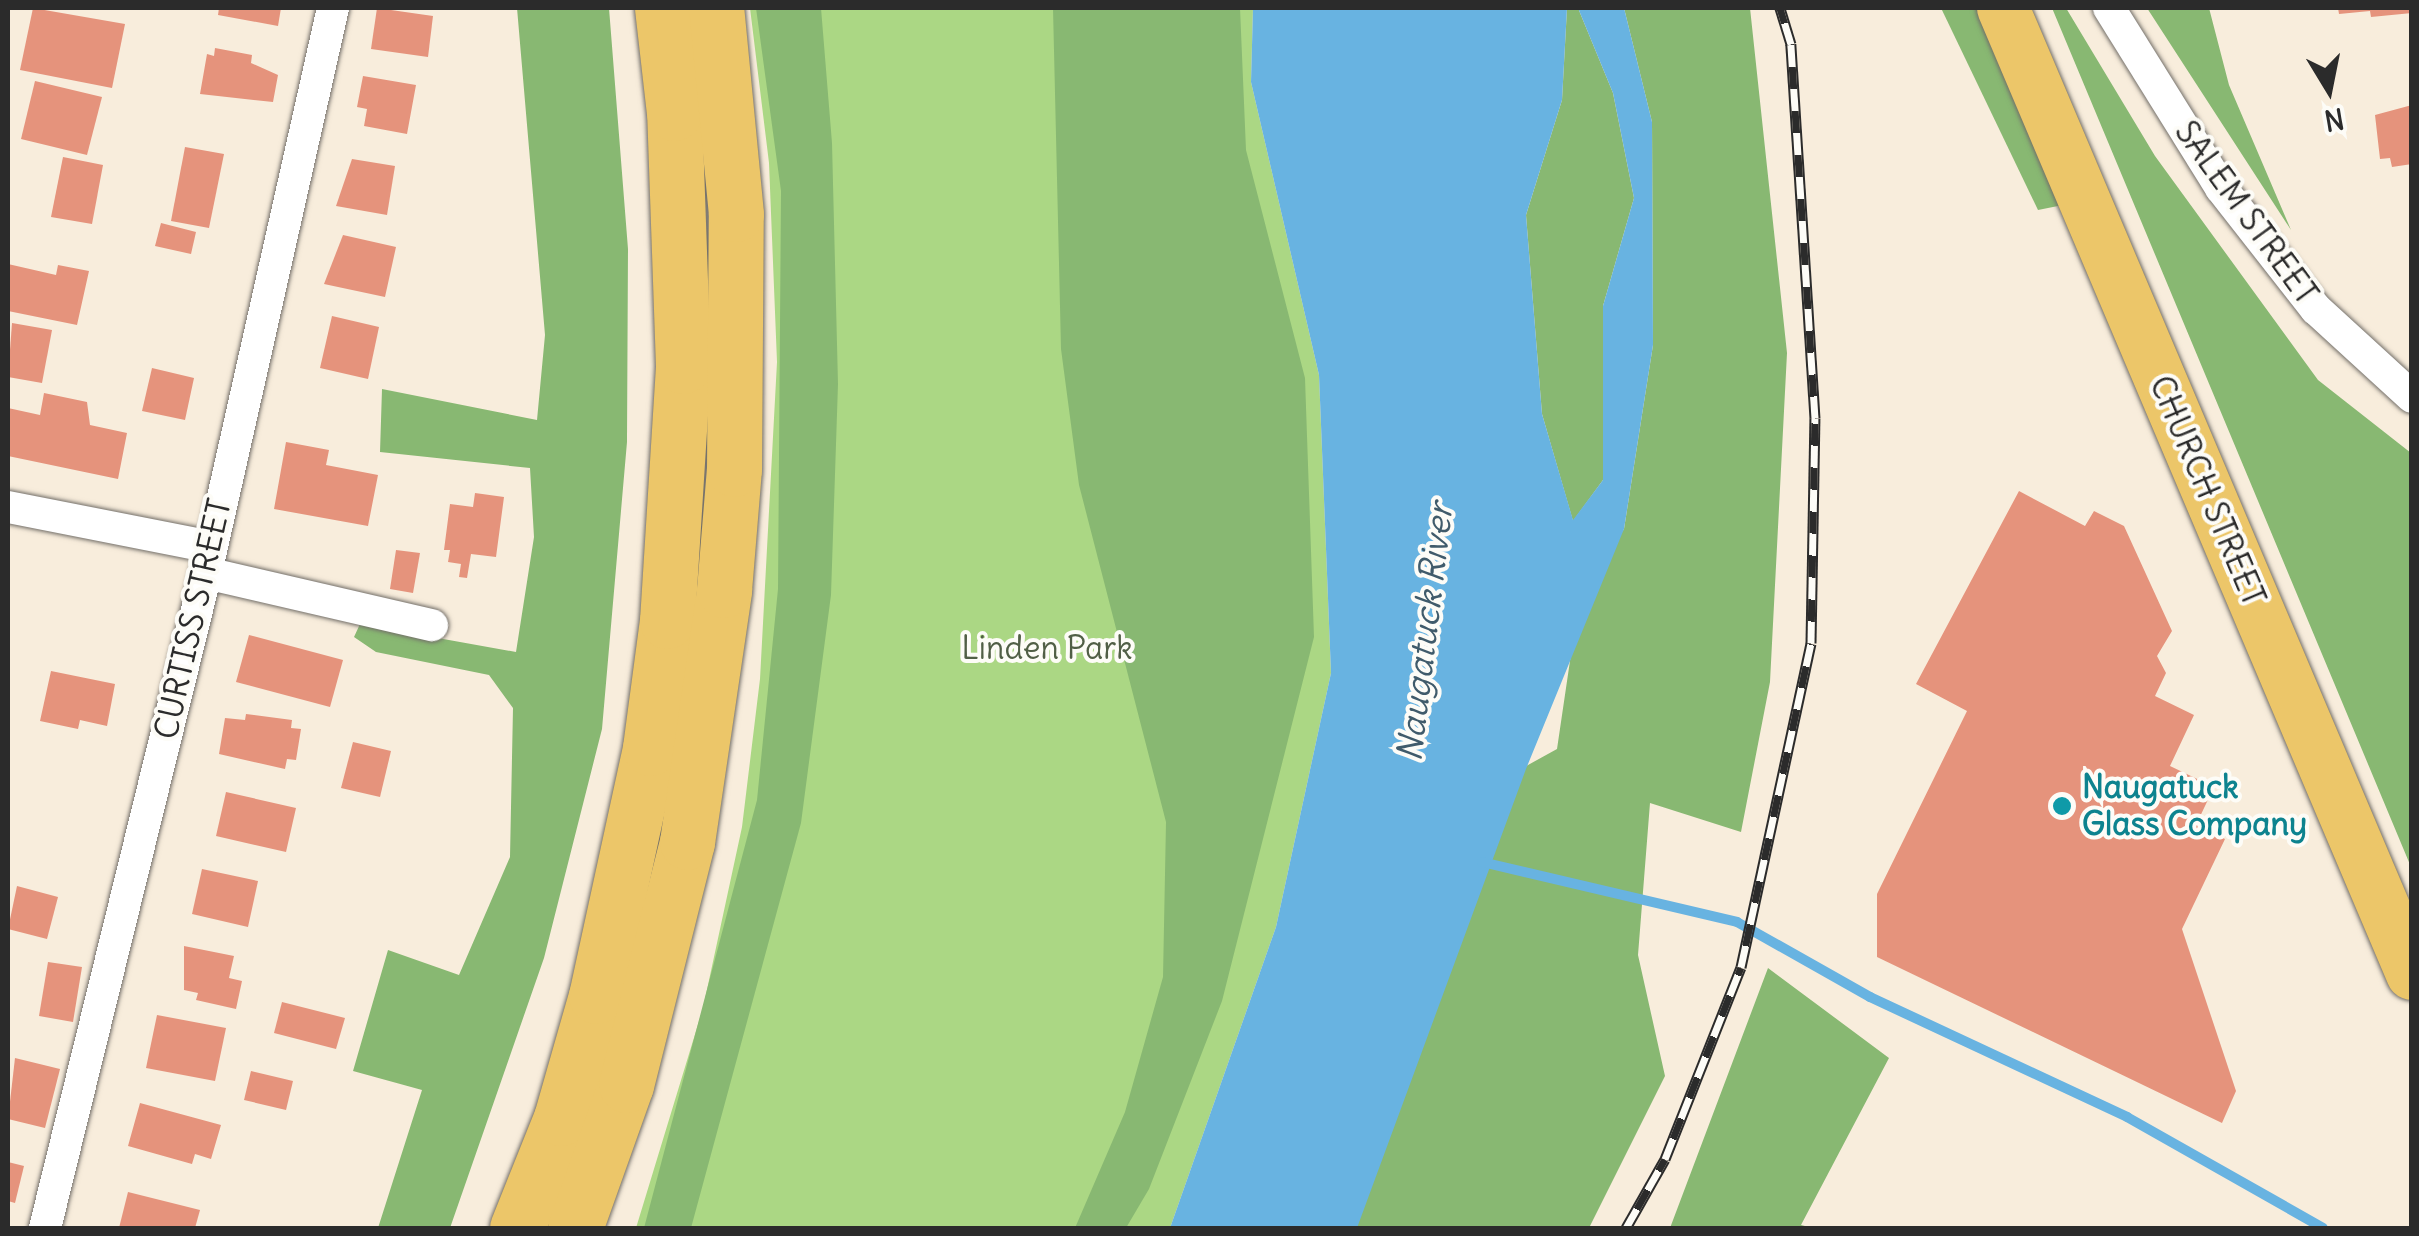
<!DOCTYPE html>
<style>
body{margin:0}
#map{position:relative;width:2419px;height:1236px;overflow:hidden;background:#f8eddc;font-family:Delius,sans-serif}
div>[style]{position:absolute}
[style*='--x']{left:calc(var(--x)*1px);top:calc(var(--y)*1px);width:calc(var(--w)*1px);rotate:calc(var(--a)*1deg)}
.green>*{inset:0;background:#abd784}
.forest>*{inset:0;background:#88b872}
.water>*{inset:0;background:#68b3e1}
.stream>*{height:10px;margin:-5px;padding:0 5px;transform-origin:5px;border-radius:5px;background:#68b3e1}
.building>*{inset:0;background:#e5937c}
.roads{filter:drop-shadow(0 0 2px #736f69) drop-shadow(0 0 2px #736f69)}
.street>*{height:32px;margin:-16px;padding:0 16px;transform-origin:16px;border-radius:16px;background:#fff}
.primary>*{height:52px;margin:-26px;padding:0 26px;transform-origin:26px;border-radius:26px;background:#ecc669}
.highway>*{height:55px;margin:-27.5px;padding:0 27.5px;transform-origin:27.5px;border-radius:27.5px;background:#ecc669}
.rail>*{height:11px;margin-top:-5.5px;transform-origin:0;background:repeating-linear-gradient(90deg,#fdfcf7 0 22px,#2b2b2b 0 44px);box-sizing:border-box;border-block:2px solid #2b2b2b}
.dots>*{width:28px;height:28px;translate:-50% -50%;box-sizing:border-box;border:5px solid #fdfcf7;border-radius:50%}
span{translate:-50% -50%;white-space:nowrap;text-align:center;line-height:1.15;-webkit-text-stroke:8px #fdfcf7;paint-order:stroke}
.street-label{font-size:32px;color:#2b2b2b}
.park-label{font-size:32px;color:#515f46}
.culture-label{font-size:32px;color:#0d838f;font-weight:700}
.left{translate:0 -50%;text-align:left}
.water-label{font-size:35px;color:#405b6b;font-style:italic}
.frame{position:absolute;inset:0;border:10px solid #2b2b2b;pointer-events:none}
.north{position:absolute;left:2279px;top:40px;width:100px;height:100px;-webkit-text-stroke:8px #fdfcf7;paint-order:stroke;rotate:170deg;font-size:28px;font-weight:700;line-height:40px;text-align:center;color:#2b2b2b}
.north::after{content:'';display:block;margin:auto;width:35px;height:45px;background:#2b2b2b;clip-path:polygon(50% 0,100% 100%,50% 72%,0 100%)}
</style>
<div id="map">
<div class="green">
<div style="clip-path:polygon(750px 8px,1253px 8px,1251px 82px,1319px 375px,1331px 673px,1276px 927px,1170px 1228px,636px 1228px,703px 1008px,742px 827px,760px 679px,777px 362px,769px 163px)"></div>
</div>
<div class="forest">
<div style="clip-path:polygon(517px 8px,609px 8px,628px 249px,627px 442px,602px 729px,544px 958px,450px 1228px,378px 1228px,422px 1090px,353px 1071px,388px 950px,459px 975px,510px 857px,513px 708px,489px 675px,376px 652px,354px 637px,360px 624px,516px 652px,534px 537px,530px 468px,380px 452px,382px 389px,537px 420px,545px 335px)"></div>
<div style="clip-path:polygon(756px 8px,821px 8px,832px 143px,838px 384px,831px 595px,801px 823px,691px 1228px,644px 1228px,757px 800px,778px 589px,781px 191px)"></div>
<div style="clip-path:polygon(1053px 8px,1240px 8px,1246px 150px,1305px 378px,1314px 637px,1222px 1001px,1149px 1189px,1126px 1228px,1075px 1228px,1125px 1112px,1163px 977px,1166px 822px,1079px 485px,1061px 349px)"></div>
<div style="clip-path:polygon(1567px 8px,1578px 8px,1613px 93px,1634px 198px,1603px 306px,1603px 480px,1573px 521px,1542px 414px,1526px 215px,1562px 100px)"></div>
<div style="clip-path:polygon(1624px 8px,1750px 8px,1787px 353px,1770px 682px,1741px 832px,1650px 803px,1638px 955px,1665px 1076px,1589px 1228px,1314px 1228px,1479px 792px,1557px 749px,1580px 593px,1624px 529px,1653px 345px,1652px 122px)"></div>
<div style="clip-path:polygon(1941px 8px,1983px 8px,2068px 204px,2038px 210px)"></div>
<div style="clip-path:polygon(2052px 8px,2066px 8px,2155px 156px,2318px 380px,2411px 453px,2411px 867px)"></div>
<div style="clip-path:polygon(2147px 8px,2209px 8px,2229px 85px,2291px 230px)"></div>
<div style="clip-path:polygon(1768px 968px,1889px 1058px,1801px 1225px,1813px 1228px,1670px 1228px)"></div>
</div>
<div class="water">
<div style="clip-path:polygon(1253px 8px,1567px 8px,1562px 100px,1526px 215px,1542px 414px,1573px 520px,1603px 480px,1603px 306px,1634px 198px,1613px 93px,1578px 8px,1624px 8px,1652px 122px,1653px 345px,1624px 529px,1526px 769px,1357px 1228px,1170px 1228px,1276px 927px,1331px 673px,1319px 375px,1251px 82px)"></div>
</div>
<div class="stream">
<div style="--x:1482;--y:862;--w:262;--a:13.2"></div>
<div style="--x:1737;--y:922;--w:153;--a:29.4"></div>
<div style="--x:1870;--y:997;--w:284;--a:25"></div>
<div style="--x:2127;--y:1117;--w:225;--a:29.5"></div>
</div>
<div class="building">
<div style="clip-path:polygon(33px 8px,125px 24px,112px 88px,20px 70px)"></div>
<div style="clip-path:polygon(219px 8px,281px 8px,278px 26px,218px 15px)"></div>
<div style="clip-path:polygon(377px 8px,433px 16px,428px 57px,371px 49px)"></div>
<div style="clip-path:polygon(2338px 8px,2412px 8px,2412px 13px,2371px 17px,2370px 11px,2339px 14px)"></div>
<div style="clip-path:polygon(215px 48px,252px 55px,251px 63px,278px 75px,273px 102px,200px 94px,207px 54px,214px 56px)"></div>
<div style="clip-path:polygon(363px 76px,416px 85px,407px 134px,364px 126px,367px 109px,357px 107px)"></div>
<div style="clip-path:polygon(35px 81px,102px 97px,87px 155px,21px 139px)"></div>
<div style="clip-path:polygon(2412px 105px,2412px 164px,2392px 167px,2390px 158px,2380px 159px,2375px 115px)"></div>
<div style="clip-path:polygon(185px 147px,224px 154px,209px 228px,171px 221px)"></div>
<div style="clip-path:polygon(63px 157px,103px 165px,92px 224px,51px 217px)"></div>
<div style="clip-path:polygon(352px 159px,395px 166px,387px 215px,336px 206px)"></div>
<div style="clip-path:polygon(161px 223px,196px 232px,191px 254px,155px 246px)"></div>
<div style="clip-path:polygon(343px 235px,396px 247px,385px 297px,324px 284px)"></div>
<div style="clip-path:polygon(8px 264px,56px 275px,58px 265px,89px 271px,77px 325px,8px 311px)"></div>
<div style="clip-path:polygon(332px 316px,379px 327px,368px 379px,320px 368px)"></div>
<div style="clip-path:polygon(12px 323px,52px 330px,42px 383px,8px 377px)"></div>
<div style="clip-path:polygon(152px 368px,194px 378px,185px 420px,142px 411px)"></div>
<div style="clip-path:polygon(44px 393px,87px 402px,90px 425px,127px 433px,118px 479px,8px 456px,8px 408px,40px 415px)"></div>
<div style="clip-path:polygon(286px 442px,329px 450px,326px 465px,378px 475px,368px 526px,274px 509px)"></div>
<div style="clip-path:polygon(2019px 491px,2085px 526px,2094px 511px,2124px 526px,2172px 631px,2157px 656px,2166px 673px,2155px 696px,2194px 715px,2170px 766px,2214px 787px,2196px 825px,2225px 839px,2182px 929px,2236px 1091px,2222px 1123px,1877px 957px,1877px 894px,1967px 711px,1916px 684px)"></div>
<div style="clip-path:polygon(475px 493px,504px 497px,496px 557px,471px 554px,467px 578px,459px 577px,461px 564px,448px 562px,450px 550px,444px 550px,450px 504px,473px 507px)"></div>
<div style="clip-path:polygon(396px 550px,420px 553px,413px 593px,390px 589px)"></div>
<div style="clip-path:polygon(249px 635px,343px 660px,330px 707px,236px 682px)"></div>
<div style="clip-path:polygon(51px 671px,115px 684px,107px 726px,80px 720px,78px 729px,40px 721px)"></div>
<div style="clip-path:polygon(246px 714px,292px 720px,291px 728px,301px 729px,296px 760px,287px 759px,285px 769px,219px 754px,225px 718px,245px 720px)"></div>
<div style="clip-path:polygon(353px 742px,391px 751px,380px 797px,341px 788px)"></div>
<div style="clip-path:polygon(226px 792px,296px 808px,286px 852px,216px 836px)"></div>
<div style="clip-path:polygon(202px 869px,258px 881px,248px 927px,192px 914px)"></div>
<div style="clip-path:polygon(17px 886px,58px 897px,47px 939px,8px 929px)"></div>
<div style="clip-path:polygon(184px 946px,234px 956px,229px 978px,242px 981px,236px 1009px,196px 1000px,198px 993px,184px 990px)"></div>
<div style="clip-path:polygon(48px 962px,82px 967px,73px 1022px,39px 1016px)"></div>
<div style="clip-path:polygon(282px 1002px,345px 1018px,336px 1049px,274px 1033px)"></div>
<div style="clip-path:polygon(157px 1015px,226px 1028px,215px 1081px,146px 1068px)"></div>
<div style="clip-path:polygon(15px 1058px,60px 1069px,45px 1128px,8px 1119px)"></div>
<div style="clip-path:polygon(251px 1071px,293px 1081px,286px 1110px,244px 1100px)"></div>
<div style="clip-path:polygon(140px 1103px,221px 1125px,211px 1159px,195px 1154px,192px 1164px,128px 1146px)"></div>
<div style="clip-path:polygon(8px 1162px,24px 1166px,15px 1203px,8px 1201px)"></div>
<div style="clip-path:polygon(128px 1192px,200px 1210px,195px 1228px,119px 1228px)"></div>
</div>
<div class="roads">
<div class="street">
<div style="--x:2109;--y:8;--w:212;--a:58.1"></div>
<div style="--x:2221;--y:188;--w:154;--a:51.9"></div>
<div style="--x:2316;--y:309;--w:130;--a:42.5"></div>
<div style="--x:8;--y:507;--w:207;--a:11.1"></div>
<div style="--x:206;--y:573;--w:232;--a:13"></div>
<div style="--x:45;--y:1228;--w:674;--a:-76.19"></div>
<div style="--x:206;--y:573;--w:579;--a:-77.33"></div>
</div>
<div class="primary">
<div style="--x:2003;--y:8;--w:1049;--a:67.05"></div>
</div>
<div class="highway">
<div style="--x:517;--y:1228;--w:118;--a:-68.2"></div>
<div style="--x:561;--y:1118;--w:127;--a:-74"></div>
<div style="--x:596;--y:996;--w:254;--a:-77.7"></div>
<div style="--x:650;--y:748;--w:128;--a:-82.4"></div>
<div style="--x:667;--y:621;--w:256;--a:-86.4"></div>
<div style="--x:683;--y:366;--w:253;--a:-92"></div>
<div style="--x:674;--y:113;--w:106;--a:-96.5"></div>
<div style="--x:575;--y:1228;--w:152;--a:-70.4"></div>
<div style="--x:626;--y:1085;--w:251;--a:-75.9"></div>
<div style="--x:687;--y:842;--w:255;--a:-81.6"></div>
<div style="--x:724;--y:590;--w:121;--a:-85.3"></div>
<div style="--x:734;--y:469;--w:255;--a:-89.6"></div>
<div style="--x:736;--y:214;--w:207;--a:-95.5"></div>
</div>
</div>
<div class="rail">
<div style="--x:1626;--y:1228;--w:79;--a:-60.5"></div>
<div style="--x:1665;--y:1159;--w:206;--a:-68.4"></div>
<div style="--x:1741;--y:967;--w:331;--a:-77.8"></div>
<div style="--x:1811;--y:643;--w:225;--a:-89"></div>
<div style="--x:1815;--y:418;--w:375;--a:-93.7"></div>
<div style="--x:1791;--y:44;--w:38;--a:-107"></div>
</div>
<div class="dots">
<div style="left:2062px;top:806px;background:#0f9aa8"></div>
</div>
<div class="street-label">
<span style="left:2246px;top:213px;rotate:54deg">SALEM STREET</span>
<span style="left:2207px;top:491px;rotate:67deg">CHURCH STREET</span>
<span style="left:193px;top:619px;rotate:-77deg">CURTISS STREET</span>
</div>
<div class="park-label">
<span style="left:1047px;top:648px">Linden Park</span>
</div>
<div class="culture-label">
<span class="left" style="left:2082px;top:806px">Naugatuck<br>Glass Company</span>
</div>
<div class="water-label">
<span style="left:1424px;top:632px;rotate:-83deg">Naugatuck River</span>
</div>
<div class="frame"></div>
<div class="north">N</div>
</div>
